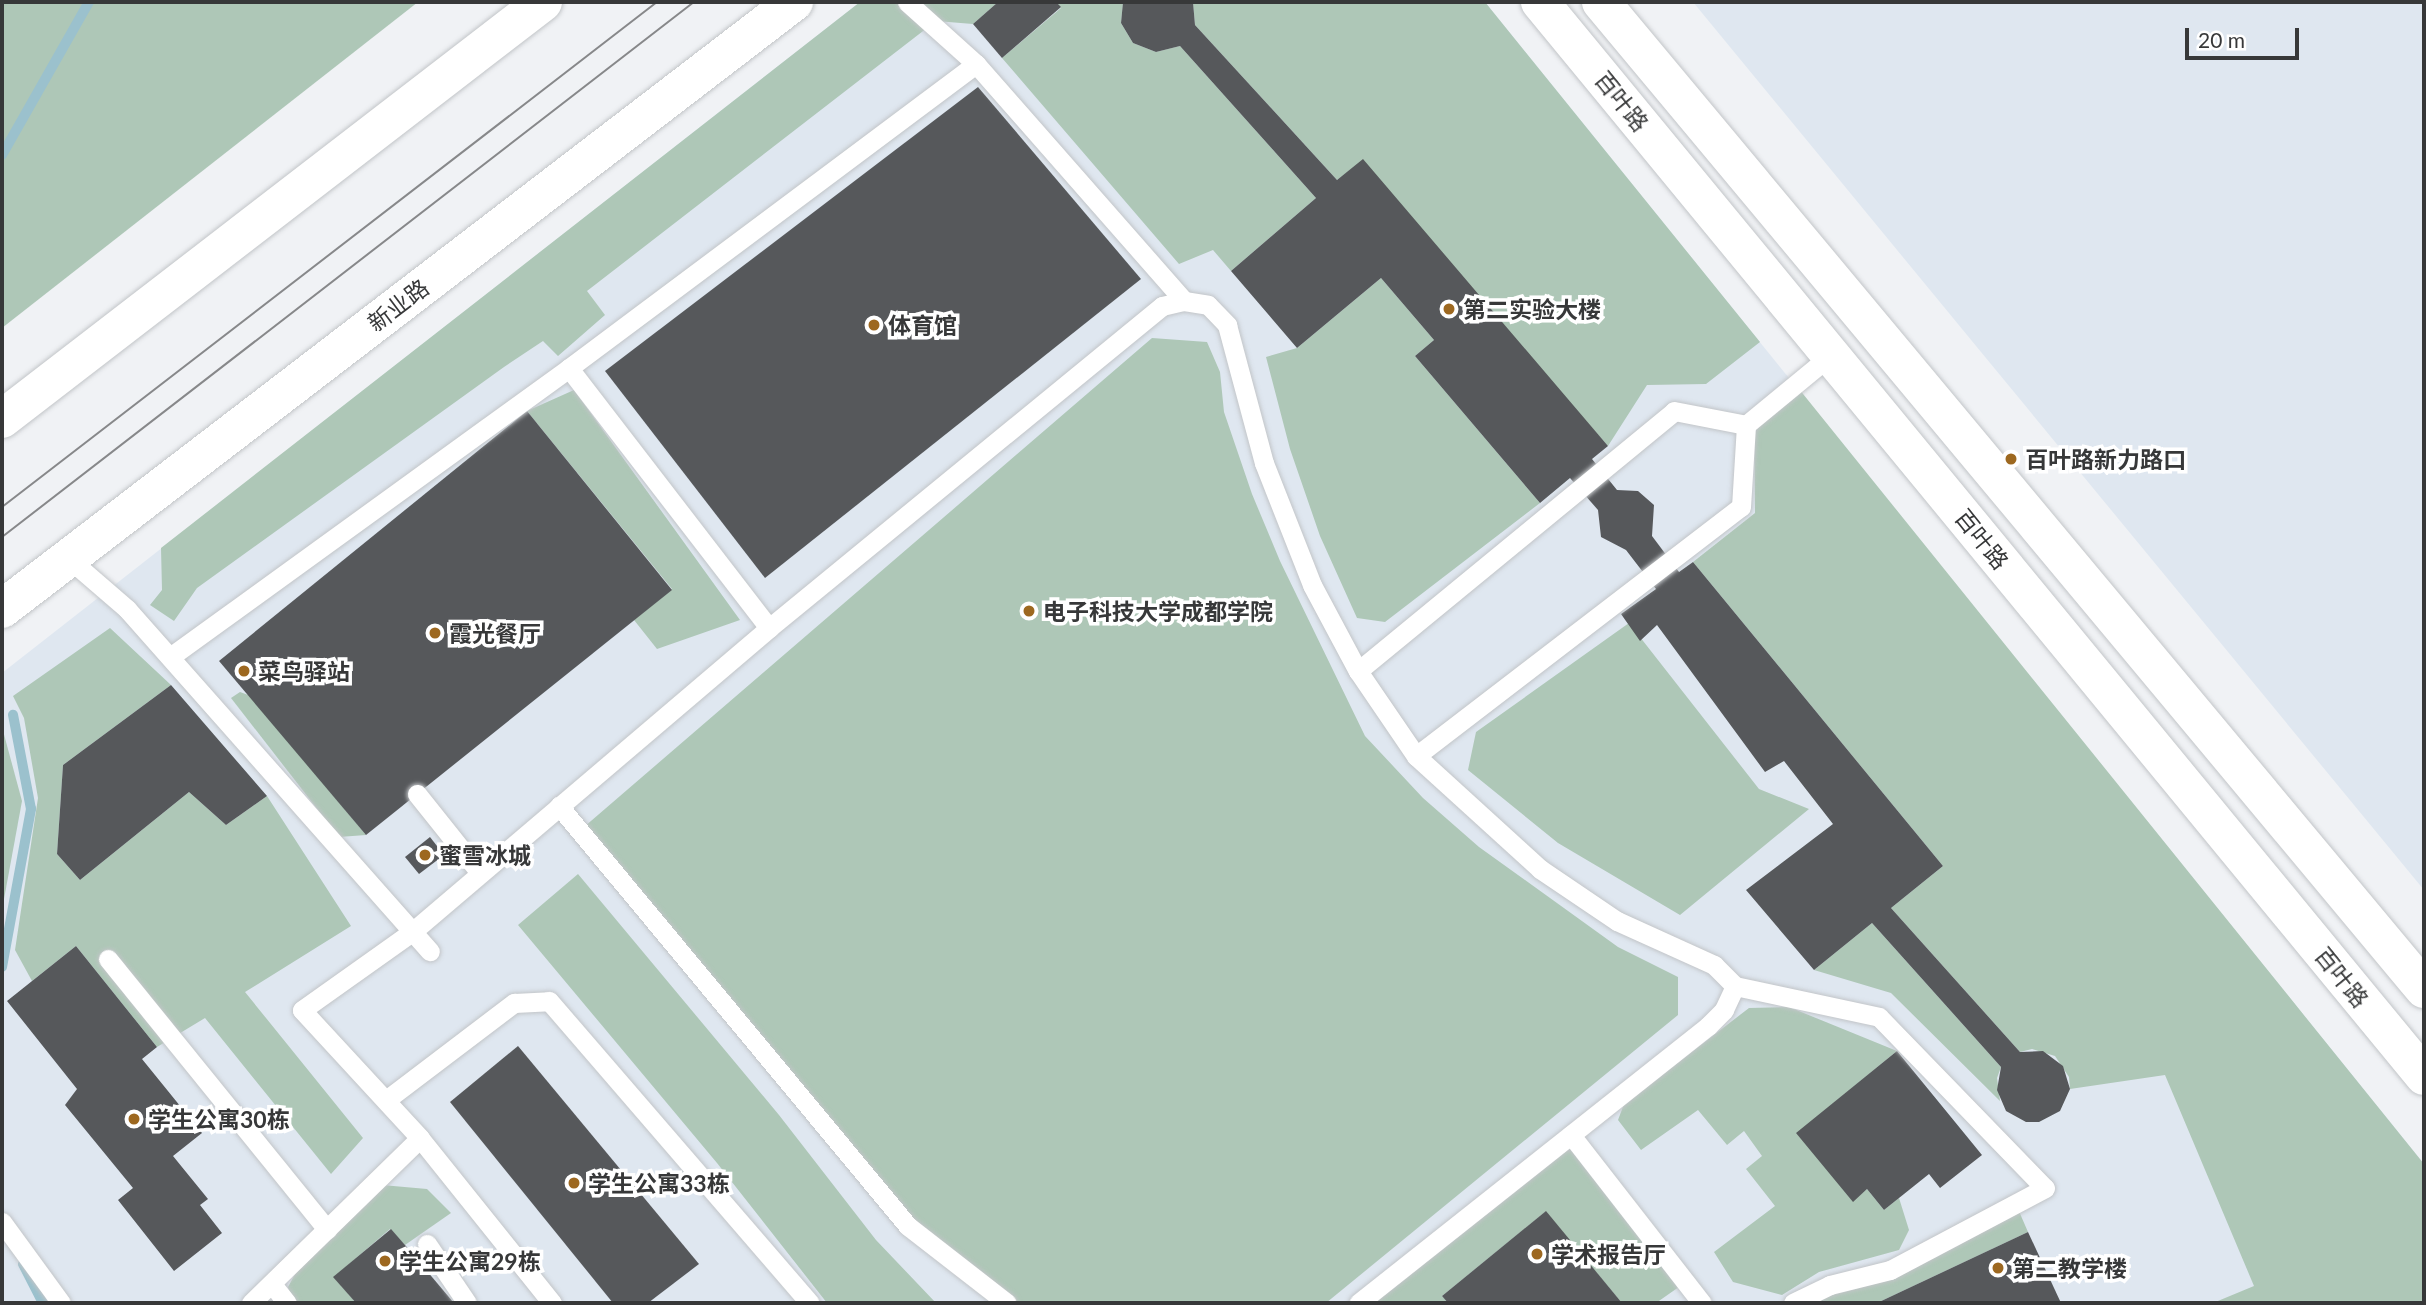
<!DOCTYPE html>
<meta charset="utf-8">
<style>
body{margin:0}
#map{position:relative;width:2426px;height:1305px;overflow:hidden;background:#f0f2f5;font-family:Lato,"Noto Sans SC",sans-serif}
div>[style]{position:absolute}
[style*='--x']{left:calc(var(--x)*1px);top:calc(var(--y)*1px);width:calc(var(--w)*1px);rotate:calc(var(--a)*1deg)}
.built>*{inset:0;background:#dfe7f0}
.green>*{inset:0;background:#aec7b7}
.stream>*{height:10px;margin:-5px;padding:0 5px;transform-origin:5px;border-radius:5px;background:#9bc1cd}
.building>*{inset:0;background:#56585b}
.roads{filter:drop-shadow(0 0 2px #c2c5c8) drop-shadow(0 0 2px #c2c5c8)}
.lane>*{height:19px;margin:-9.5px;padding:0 9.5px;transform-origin:9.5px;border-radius:9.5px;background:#fff}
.secondary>*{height:38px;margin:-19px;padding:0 19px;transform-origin:19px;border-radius:19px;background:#fff}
.tram>*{height:2px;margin:-1px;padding:0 1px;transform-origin:1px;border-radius:1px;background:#87888a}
.dots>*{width:19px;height:19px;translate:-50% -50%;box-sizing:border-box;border:4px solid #fff;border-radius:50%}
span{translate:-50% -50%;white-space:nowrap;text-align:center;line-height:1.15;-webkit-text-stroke:7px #fff;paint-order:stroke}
.street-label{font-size:23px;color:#373839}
.poi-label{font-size:23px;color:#373839;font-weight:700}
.left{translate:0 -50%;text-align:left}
.frame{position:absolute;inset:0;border:4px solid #373839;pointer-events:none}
.scale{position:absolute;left:2185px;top:28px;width:114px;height:32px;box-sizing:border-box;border:4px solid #373839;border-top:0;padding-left:9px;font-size:21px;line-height:24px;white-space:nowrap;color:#373839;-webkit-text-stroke:5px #fff;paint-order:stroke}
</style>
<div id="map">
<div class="built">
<div style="clip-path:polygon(860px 2px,1485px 2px,2424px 1164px,2424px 1303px,2px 1303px,2px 673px)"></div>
<div style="clip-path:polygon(1693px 2px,2424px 2px,2424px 890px,1981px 352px)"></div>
</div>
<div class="green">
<div style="clip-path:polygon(2px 2px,418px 2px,2px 328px)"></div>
<div style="clip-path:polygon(860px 2px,998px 2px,973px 24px,936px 21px,587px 291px,605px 315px,558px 356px,543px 341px,504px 367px,197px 588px,174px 621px,150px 605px,162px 590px,161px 548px)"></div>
<div style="clip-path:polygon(1056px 2px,1123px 2px,1121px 23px,1133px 43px,1156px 52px,1180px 46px,1316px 198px,1231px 271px,1213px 250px,1179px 264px,1002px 58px,1061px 8px)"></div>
<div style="clip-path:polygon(1193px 2px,1485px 2px,1760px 342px,1706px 384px,1647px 385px,1608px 446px,1358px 164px,1337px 180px,1195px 25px)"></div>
<div style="clip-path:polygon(1381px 278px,1434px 340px,1415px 356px,1540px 503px,1385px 622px,1357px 618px,1320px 536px,1290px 449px,1266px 357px,1297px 348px)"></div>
<div style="clip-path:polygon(1152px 338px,1207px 342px,1220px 372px,1224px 412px,1252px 494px,1280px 561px,1365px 736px,1423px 798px,1479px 847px,1618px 947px,1678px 977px,1678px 1015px,1326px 1303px,1007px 1303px,908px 1226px,584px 827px)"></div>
<div style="clip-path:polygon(1795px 384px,2424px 1164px,2424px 1303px,2213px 1303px,2254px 1286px,2165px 1075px,2070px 1089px,2069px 1077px,2055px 1056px,2032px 1049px,2020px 1052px,1891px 908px,1943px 866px,1693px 562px,1755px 513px,1754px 418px)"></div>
<div style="clip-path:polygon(574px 390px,740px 620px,657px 649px,634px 620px,672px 589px,527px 411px)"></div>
<div style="clip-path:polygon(1629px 623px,1759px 789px,1809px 809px,1680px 915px,1558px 843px,1468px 770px,1476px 732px)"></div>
<div style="clip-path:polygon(110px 628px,171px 685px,63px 765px,57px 854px,80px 880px,189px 792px,226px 825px,267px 796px,351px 926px,245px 992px,363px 1138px,331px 1174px,205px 1018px,157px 1047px,76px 946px,32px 981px,15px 950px,38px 798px,24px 718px,13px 696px)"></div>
<div style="clip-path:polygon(240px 692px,251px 696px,366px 835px,339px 837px,231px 698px)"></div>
<div style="clip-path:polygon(2px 727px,22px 801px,2px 910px)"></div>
<div style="clip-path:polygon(578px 874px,779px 1115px,876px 1240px,936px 1303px,827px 1303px,717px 1163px,518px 925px)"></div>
<div style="clip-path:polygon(1872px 923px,2001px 1067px,1997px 1078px,2000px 1101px,1891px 993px,1814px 970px)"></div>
<div style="clip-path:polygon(1789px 1007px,1897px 1051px,1797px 1133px,1853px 1201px,1867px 1189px,1884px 1210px,1899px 1198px,1909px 1230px,1899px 1250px,1819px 1272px,1782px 1295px,1733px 1282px,1714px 1252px,1775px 1206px,1746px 1169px,1762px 1156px,1744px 1131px,1727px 1145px,1698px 1110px,1641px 1150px,1618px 1120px,1624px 1104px,1749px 1008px)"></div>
<div style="clip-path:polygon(1571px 1135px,1686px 1282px,1656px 1303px,1622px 1303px,1545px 1212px,1442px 1296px,1448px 1303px,1359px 1303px)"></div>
<div style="clip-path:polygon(382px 1185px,427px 1189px,451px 1213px,405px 1245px,390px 1229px,334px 1277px,356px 1303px,291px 1303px,288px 1287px,300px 1265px)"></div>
<div style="clip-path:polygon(2015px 1202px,2028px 1232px,1877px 1303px,1793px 1303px,1891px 1270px)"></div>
</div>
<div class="stream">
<div style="--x:2;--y:155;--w:176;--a:-60.4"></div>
<div style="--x:2;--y:967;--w:161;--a:-79.6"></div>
<div style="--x:31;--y:809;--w:96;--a:-100.8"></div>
<div style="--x:23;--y:1264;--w:44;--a:62.9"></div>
</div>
<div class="building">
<div style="clip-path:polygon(998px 2px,1056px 2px,1061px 7px,1002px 58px,973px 24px)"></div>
<div style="clip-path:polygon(1123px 2px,1193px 2px,1195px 25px,1337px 180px,1363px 159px,1608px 446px,1592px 459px,1617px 490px,1638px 491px,1654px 505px,1652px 536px,1679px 572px,1693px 562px,1943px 866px,1891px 908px,2020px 1052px,2043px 1051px,2063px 1066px,2070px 1089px,2060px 1111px,2039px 1122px,2026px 1122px,2006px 1111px,1997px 1090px,2001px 1067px,1872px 923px,1814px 970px,1746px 890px,1833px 824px,1784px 761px,1765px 772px,1657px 625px,1640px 641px,1621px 614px,1656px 589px,1626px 550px,1601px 537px,1598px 510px,1570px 478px,1540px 503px,1415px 356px,1434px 340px,1381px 278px,1297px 348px,1231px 271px,1316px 198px,1180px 46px,1156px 52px,1133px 43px,1121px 23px)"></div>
<div style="clip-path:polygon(978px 87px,1141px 279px,765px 578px,605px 371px)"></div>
<div style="clip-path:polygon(527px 411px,672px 590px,366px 835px,219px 661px)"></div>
<div style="clip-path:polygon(171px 685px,267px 796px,226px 825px,189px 792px,80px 880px,57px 854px,63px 765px)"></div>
<div style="clip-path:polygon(430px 837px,444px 855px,419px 874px,405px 857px)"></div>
<div style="clip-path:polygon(76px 946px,157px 1047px,142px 1059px,202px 1133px,173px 1156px,208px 1199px,200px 1205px,222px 1233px,174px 1271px,118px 1200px,133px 1188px,65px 1105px,77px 1089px,7px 1001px)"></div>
<div style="clip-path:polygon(518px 1046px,699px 1264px,648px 1303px,613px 1303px,450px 1102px)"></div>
<div style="clip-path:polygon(1897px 1051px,1982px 1155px,1940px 1188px,1929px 1174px,1884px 1210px,1867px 1189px,1853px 1202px,1796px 1133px)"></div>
<div style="clip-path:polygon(1546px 1211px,1622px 1303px,1448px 1303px,1442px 1296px)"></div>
<div style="clip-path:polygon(391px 1229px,405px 1245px,454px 1303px,356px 1303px,333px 1277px)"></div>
<div style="clip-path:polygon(2028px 1232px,2061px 1303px,1877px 1303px)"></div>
</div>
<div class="roads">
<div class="lane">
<div style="--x:907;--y:2;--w:93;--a:41.9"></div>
<div style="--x:68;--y:558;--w:78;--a:40.8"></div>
<div style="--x:127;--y:609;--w:457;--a:48.5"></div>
<div style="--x:769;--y:628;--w:328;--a:-127.6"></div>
<div style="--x:569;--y:368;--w:508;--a:-36.76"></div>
<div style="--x:976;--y:64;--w:315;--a:48.7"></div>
<div style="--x:170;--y:657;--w:493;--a:-35.9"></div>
<div style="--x:1358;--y:671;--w:409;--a:-39.4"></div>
<div style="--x:1674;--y:411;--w:73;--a:11"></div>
<div style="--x:1416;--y:756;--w:409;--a:-37.5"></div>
<div style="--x:1741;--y:507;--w:82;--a:-86.5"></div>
<div style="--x:1746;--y:425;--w:110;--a:-39.5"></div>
<div style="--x:417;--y:794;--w:101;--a:51.4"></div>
<div style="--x:559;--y:806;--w:546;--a:50.28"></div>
<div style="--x:908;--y:1226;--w:125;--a:37.9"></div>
<div style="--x:108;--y:959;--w:348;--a:51"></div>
<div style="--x:1735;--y:986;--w:147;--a:12.1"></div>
<div style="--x:1879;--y:1017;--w:238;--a:45.9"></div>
<div style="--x:2045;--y:1188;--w:175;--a:152.1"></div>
<div style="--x:1890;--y:1270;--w:62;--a:166"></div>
<div style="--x:1830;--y:1285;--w:41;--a:154.1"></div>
<div style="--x:386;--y:1100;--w:161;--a:-37.2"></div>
<div style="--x:514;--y:1003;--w:35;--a:-3"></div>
<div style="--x:549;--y:1001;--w:399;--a:49.2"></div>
<div style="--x:1571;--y:1135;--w:213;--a:52.1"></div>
<div style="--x:2;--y:1222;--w:100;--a:53.9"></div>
<div style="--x:427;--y:1244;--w:71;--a:55.9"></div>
<div style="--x:272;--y:1284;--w:24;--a:52"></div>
<div style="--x:251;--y:1303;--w:236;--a:-44.3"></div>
<div style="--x:552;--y:1303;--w:211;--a:-128.7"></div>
<div style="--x:420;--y:1138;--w:174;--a:-132.7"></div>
<div style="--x:302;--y:1010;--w:136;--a:-35.4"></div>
<div style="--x:413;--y:931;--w:467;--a:-40.4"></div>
<div style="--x:769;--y:628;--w:508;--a:-39.33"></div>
<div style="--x:1162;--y:306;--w:23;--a:-13"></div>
<div style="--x:1184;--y:301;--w:24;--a:9"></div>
<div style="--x:1208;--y:305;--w:28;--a:46"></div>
<div style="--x:1227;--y:325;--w:143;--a:75"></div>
<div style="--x:1264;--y:463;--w:131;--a:68.5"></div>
<div style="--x:1312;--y:585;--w:98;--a:61.9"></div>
<div style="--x:1358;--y:671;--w:103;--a:55.7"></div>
<div style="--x:1416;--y:756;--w:168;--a:42.3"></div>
<div style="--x:1540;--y:869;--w:93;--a:34"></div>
<div style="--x:1617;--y:921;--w:107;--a:24.4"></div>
<div style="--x:1714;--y:965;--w:30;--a:45"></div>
<div style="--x:1735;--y:986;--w:26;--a:115"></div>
<div style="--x:1724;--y:1010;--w:23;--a:135"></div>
<div style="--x:1708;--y:1026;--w:446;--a:141.6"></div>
</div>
<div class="secondary">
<div style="--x:1540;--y:2;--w:1391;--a:50.54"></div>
<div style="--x:1601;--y:2;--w:1285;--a:50.18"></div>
<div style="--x:2;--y:419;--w:683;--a:-37.62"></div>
<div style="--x:2;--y:609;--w:998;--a:-37.47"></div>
</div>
</div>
<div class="tram">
<div style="--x:2;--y:507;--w:827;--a:-37.63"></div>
<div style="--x:2;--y:537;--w:875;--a:-37.71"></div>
</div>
<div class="dots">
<div style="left:1449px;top:309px;background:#9d6820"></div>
<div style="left:874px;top:325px;background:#9d6820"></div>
<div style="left:2011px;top:459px;background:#9d6820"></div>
<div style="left:1029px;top:611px;background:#9d6820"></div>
<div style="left:435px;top:633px;background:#9d6820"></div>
<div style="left:244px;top:671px;background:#9d6820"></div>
<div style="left:425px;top:855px;background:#9d6820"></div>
<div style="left:134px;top:1119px;background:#9d6820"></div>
<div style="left:574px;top:1183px;background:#9d6820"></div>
<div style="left:1537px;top:1254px;background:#9d6820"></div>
<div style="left:385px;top:1261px;background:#9d6820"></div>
<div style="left:1998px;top:1268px;background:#9d6820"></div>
</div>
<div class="street-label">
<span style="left:1622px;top:101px;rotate:51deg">百叶路</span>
<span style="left:398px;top:305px;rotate:-37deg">新业路</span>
<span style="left:1982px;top:539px;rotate:51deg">百叶路</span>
<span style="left:2342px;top:977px;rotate:51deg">百叶路</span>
</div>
<div class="poi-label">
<span class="left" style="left:1463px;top:309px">第二实验大楼</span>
<span class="left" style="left:888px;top:325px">体育馆</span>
<span class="left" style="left:2025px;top:459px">百叶路新力路口</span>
<span class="left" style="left:1043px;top:611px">电子科技大学成都学院</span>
<span class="left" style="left:449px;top:633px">霞光餐厅</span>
<span class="left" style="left:258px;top:671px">菜鸟驿站</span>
<span class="left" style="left:439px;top:855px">蜜雪冰城</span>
<span class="left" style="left:148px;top:1119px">学生公寓30栋</span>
<span class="left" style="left:588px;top:1183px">学生公寓33栋</span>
<span class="left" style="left:1551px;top:1254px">学术报告厅</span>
<span class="left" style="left:399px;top:1261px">学生公寓29栋</span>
<span class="left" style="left:2012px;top:1268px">第二教学楼</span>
</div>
<div class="frame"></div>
<div class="scale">20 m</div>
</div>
